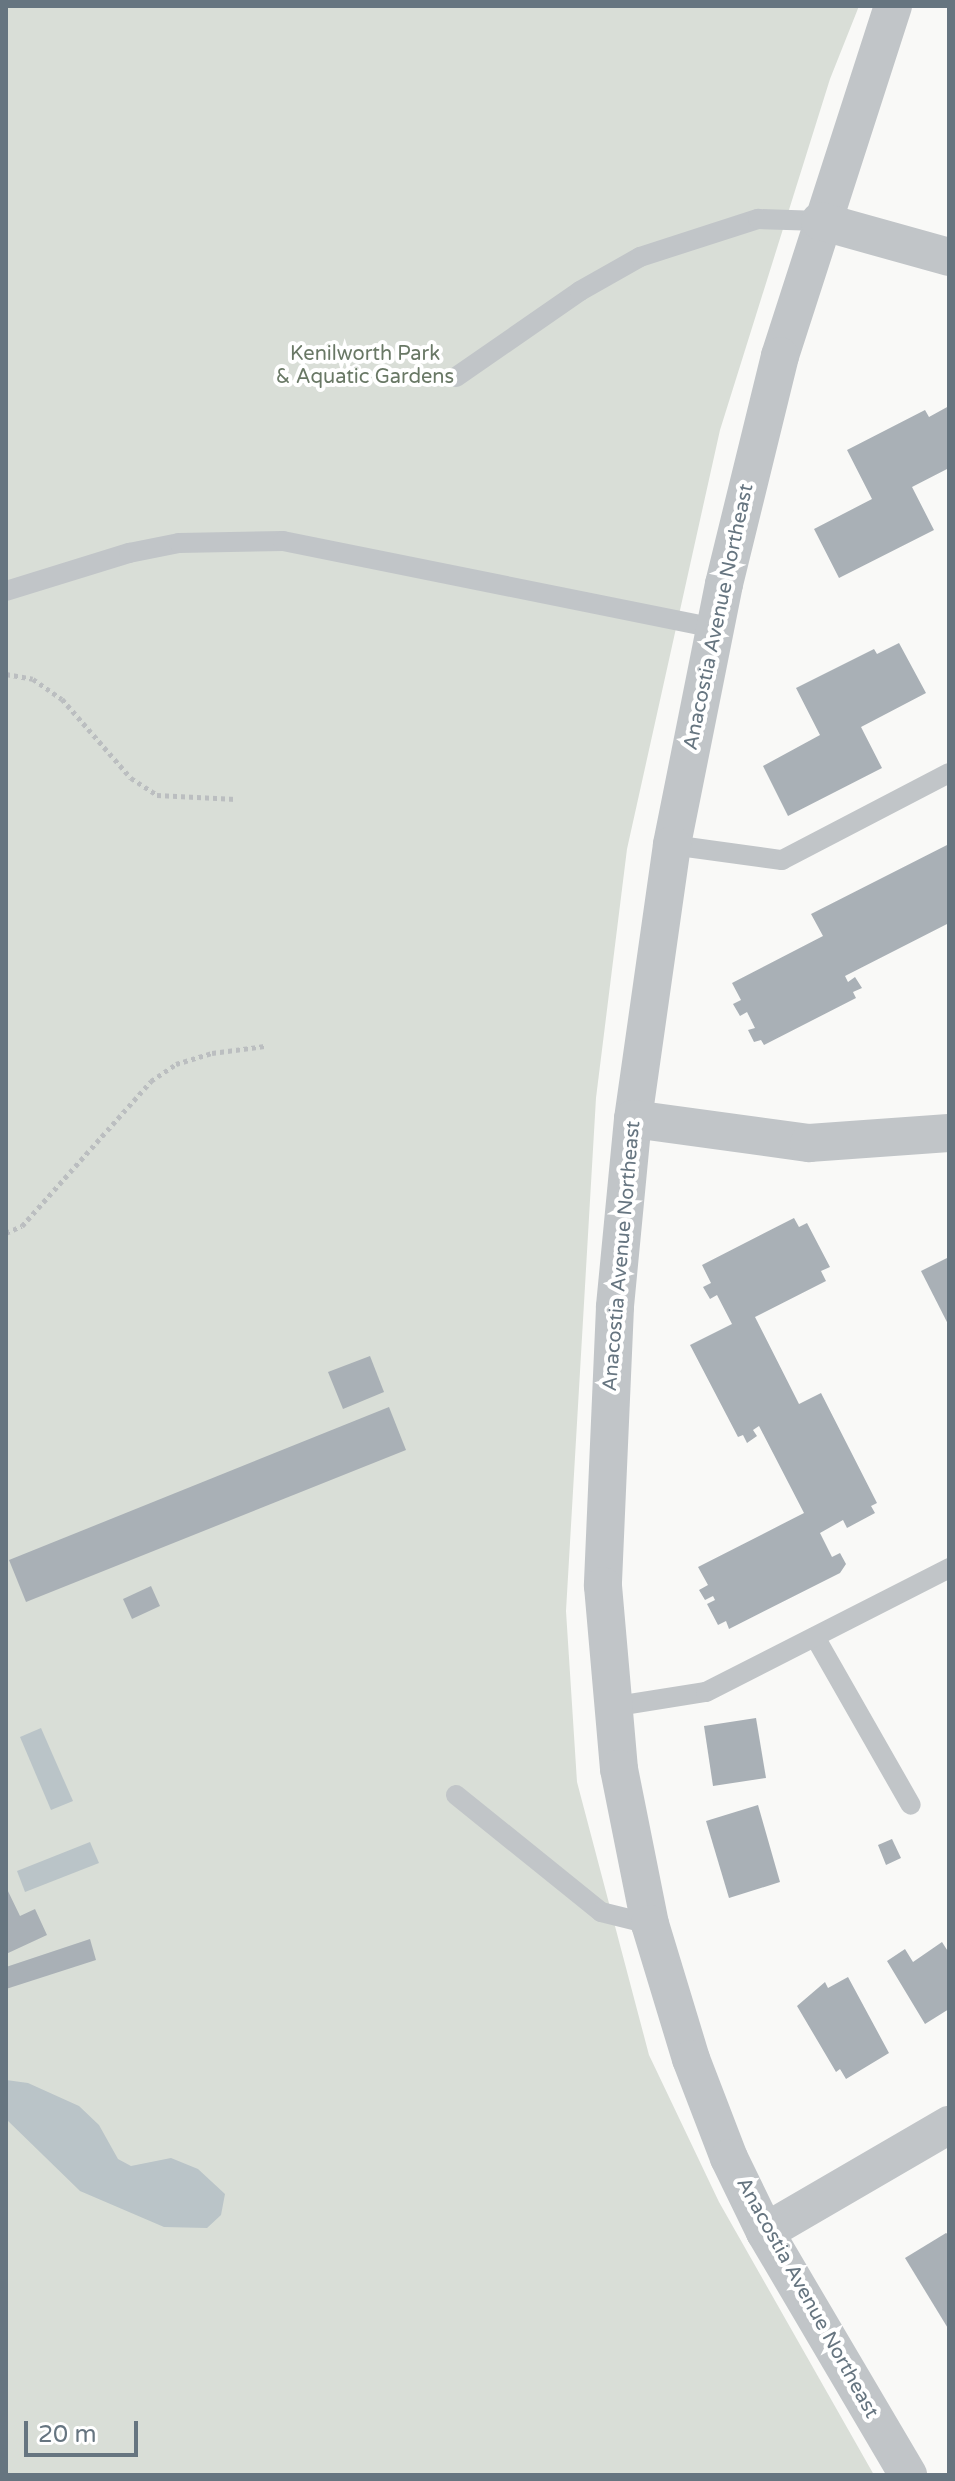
<!DOCTYPE html>
<style>
body{margin:0}
#map{position:relative;width:955px;height:2481px;overflow:hidden;background:#f9f9f7;font-family:"Varela Round",sans-serif}
div>[style]{position:absolute}
[style*='--x']{left:calc(var(--x)*1px);top:calc(var(--y)*1px);width:calc(var(--w)*1px);rotate:calc(var(--a)*1deg)}
.green>*{inset:0;background:#d9ded7}
.water>*{inset:0;background:#bac4c8}
.building>*{inset:0;background:#a9b0b6}
.path>*{height:5px;margin-top:-2.5px;transform-origin:0;background:repeating-linear-gradient(90deg,#bbbec0 0 4px,transparent 0 8px)}
.service>*{height:20px;margin:-10px;padding:0 10px;transform-origin:10px;border-radius:10px;background:#c1c5c8}
.minor>*{height:38px;margin:-19px;padding:0 19px;transform-origin:19px;border-radius:19px;background:#c1c5c8}
span{translate:-50% -50%;white-space:nowrap;text-align:center;line-height:1.15;-webkit-text-stroke:8px #fff;paint-order:stroke}
.park-label{font-size:20px;color:#697865}
.street-label{font-size:20px;color:#667580}
.frame{position:absolute;inset:0;border:8px solid #667580;pointer-events:none}
.scale{position:absolute;left:24px;top:2421px;width:114px;height:36px;box-sizing:border-box;border:4px solid #667580;border-top:0;padding-left:10px;font-size:24px;line-height:28px;white-space:nowrap;color:#667580;-webkit-text-stroke:6px #fff;paint-order:stroke}
</style>
<div id="map">
<div class="green">
<div style="clip-path:polygon(6px 6px,859px 6px,830px 79px,720px 430px,627px 849px,596px 1098px,566px 1611px,577px 1782px,649px 2055px,719px 2202px,874px 2475px,6px 2475px)"></div>
</div>
<div class="water">
<div style="clip-path:polygon(41px 1728px,73px 1801px,51px 1810px,20px 1737px)"></div>
<div style="clip-path:polygon(90px 1842px,99px 1863px,25px 1892px,17px 1871px)"></div>
<div style="clip-path:polygon(6px 2080px,28px 2083px,79px 2106px,99px 2125px,118px 2159px,131px 2166px,171px 2158px,198px 2169px,225px 2194px,221px 2215px,207px 2228px,164px 2227px,80px 2191px,6px 2119px)"></div>
</div>
<div class="building">
<div style="clip-path:polygon(949px 406px,949px 468px,912px 487px,934px 530px,839px 578px,814px 529px,872px 499px,847px 450px,925px 410px,929px 417px)"></div>
<div style="clip-path:polygon(899px 643px,926px 693px,861px 727px,882px 768px,788px 816px,763px 766px,820px 735px,796px 688px,874px 649px,877px 654px)"></div>
<div style="clip-path:polygon(949px 844px,949px 923px,845px 976px,848px 982px,855px 977px,862px 988px,853px 992px,856px 998px,764px 1045px,761px 1040px,754px 1042px,748px 1030px,755px 1028px,747px 1012px,740px 1016px,733px 1004px,741px 1000px,732px 983px,823px 936px,811px 914px)"></div>
<div style="clip-path:polygon(794px 1218px,799px 1227px,807px 1223px,830px 1267px,821px 1271px,826px 1281px,755px 1317px,799px 1404px,821px 1393px,877px 1503px,871px 1506px,875px 1513px,847px 1528px,843px 1520px,820px 1533px,832px 1557px,840px 1553px,846px 1564px,840px 1573px,729px 1629px,726px 1621px,718px 1625px,707px 1604px,715px 1600px,713px 1596px,705px 1600px,699px 1590px,708px 1585px,698px 1567px,804px 1513px,759px 1426px,753px 1430px,757px 1436px,747px 1443px,743px 1435px,738px 1437px,690px 1345px,732px 1324px,717px 1295px,710px 1299px,703px 1287px,711px 1283px,702px 1265px)"></div>
<div style="clip-path:polygon(949px 1257px,949px 1326px,921px 1271px)"></div>
<div style="clip-path:polygon(370px 1356px,384px 1392px,343px 1409px,328px 1372px)"></div>
<div style="clip-path:polygon(389px 1407px,406px 1450px,26px 1602px,9px 1560px)"></div>
<div style="clip-path:polygon(151px 1586px,160px 1606px,132px 1619px,123px 1599px)"></div>
<div style="clip-path:polygon(756px 1718px,766px 1778px,713px 1786px,704px 1726px)"></div>
<div style="clip-path:polygon(758px 1805px,780px 1882px,729px 1898px,706px 1821px)"></div>
<div style="clip-path:polygon(892px 1839px,901px 1858px,886px 1865px,878px 1845px)"></div>
<div style="clip-path:polygon(6px 1887px,20px 1916px,35px 1909px,47px 1935px,6px 1954px)"></div>
<div style="clip-path:polygon(90px 1939px,96px 1960px,6px 1989px,6px 1967px)"></div>
<div style="clip-path:polygon(942px 1942px,949px 1953px,949px 2009px,925px 2024px,887px 1961px,905px 1949px,913px 1962px)"></div>
<div style="clip-path:polygon(848px 1977px,889px 2053px,846px 2079px,840px 2069px,836px 2072px,797px 2006px,825px 1982px,828px 1988px)"></div>
<div style="clip-path:polygon(946px 2233px,949px 2235px,949px 2330px,905px 2258px)"></div>
</div>
<div class="path">
<div style="--x:6;--y:674;--w:27;--a:10"></div>
<div style="--x:33;--y:679;--w:35;--a:35"></div>
<div style="--x:62;--y:699;--w:105;--a:48.9"></div>
<div style="--x:131;--y:778;--w:31;--a:33"></div>
<div style="--x:157;--y:795;--w:79;--a:2.9"></div>
<div style="--x:6;--y:1233;--w:17;--a:-24"></div>
<div style="--x:22;--y:1226;--w:194;--a:-48.3"></div>
<div style="--x:151;--y:1081;--w:30;--a:-34"></div>
<div style="--x:176;--y:1064;--w:38;--a:-17"></div>
<div style="--x:212;--y:1053;--w:53;--a:-7.5"></div>
</div>
<div class="service">
<div style="--x:456;--y:377;--w:151;--a:-34.7"></div>
<div style="--x:580;--y:291;--w:69;--a:-29.5"></div>
<div style="--x:640;--y:257;--w:124;--a:-17.9"></div>
<div style="--x:758;--y:219;--w:62;--a:1.8"></div>
<div style="--x:6;--y:591;--w:129;--a:-17.2"></div>
<div style="--x:129;--y:553;--w:51;--a:-11.3"></div>
<div style="--x:179;--y:543;--w:104;--a:-1.1"></div>
<div style="--x:283;--y:541;--w:441;--a:11.4"></div>
<div style="--x:672;--y:845;--w:111;--a:7.8"></div>
<div style="--x:782;--y:860;--w:188;--a:-27.5"></div>
<div style="--x:815;--y:1637;--w:193;--a:60.3"></div>
<div style="--x:611;--y:1707;--w:96;--a:-9"></div>
<div style="--x:706;--y:1692;--w:273;--a:-27"></div>
<div style="--x:456;--y:1795;--w:186;--a:38.9"></div>
<div style="--x:601;--y:1912;--w:50;--a:13.8"></div>
</div>
<div class="minor">
<div style="--x:893;--y:6;--w:368;--a:107.9"></div>
<div style="--x:780;--y:356;--w:235;--a:103.8"></div>
<div style="--x:724;--y:584;--w:266;--a:101.3"></div>
<div style="--x:672;--y:845;--w:277;--a:98.1"></div>
<div style="--x:633;--y:1119;--w:189;--a:95.5"></div>
<div style="--x:615;--y:1307;--w:279;--a:92.5"></div>
<div style="--x:603;--y:1586;--w:184;--a:85"></div>
<div style="--x:619;--y:1769;--w:158;--a:78.7"></div>
<div style="--x:650;--y:1924;--w:141;--a:73.1"></div>
<div style="--x:691;--y:2059;--w:106;--a:69"></div>
<div style="--x:729;--y:2158;--w:82;--a:64.1"></div>
<div style="--x:765;--y:2232;--w:282;--a:59.5"></div>
<div style="--x:820;--y:221;--w:134;--a:15.6"></div>
<div style="--x:633;--y:1119;--w:178;--a:7.8"></div>
<div style="--x:809;--y:1143;--w:140;--a:-4.1"></div>
<div style="--x:765;--y:2232;--w:213;--a:-30.2"></div>
</div>
<div class="park-label">
<span style="left:365px;top:366px">Kenilworth Park<br>&amp; Aquatic Gardens</span>
</div>
<div class="street-label">
<span style="left:719px;top:617px;rotate:-78deg">Anacostia Avenue Northeast</span>
<span style="left:622px;top:1256px;rotate:-85deg">Anacostia Avenue Northeast</span>
<span style="left:807px;top:2298px;rotate:61deg">Anacostia Avenue Northeast</span>
</div>
<div class="frame"></div>
<div class="scale">20 m</div>
</div>
